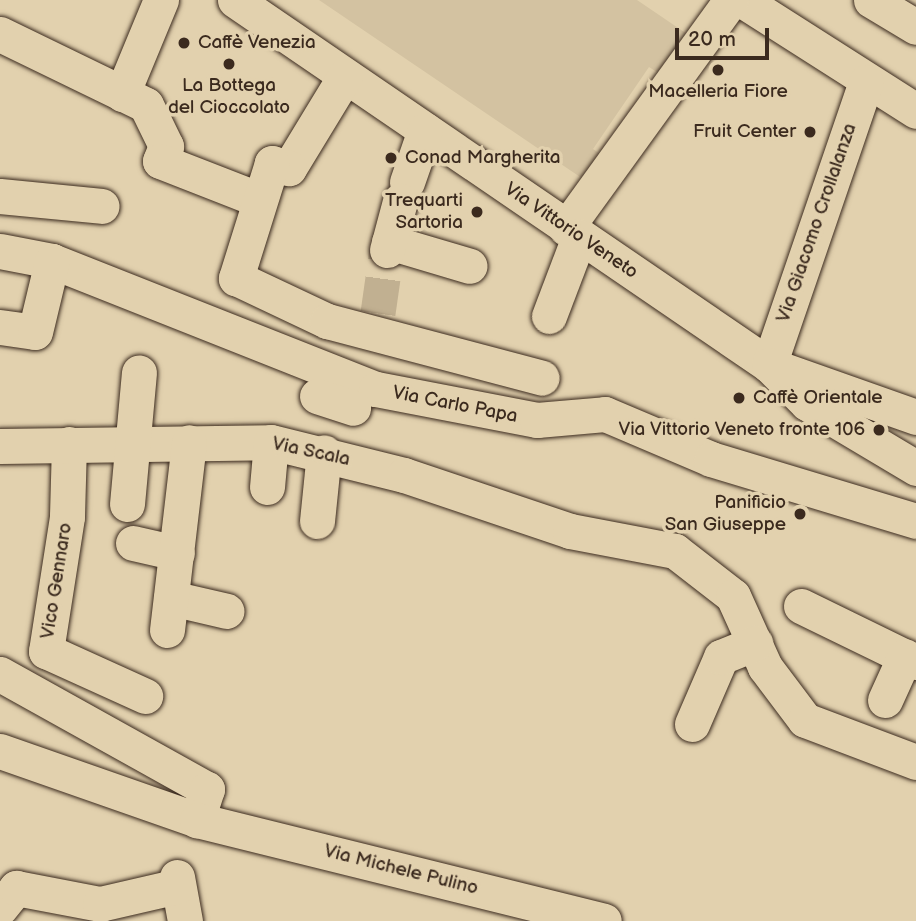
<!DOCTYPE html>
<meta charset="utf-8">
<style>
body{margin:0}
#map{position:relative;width:916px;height:921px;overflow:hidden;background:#e2d1ae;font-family:"Balsamiq Sans",sans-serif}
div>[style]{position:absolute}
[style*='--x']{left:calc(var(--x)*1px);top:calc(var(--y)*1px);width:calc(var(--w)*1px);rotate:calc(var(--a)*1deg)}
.built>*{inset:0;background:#d3c2a1}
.minor-tunnel>*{height:35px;margin-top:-17.5px;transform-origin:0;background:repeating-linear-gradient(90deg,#c1b091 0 35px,transparent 0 53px)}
.roads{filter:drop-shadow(0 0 2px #3b2a1e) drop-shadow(0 0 2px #3b2a1e)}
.minor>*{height:35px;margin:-17.5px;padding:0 17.5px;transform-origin:17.5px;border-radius:17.5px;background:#e2d1ae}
.dots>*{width:19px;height:19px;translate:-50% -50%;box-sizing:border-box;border:4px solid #e2d1ae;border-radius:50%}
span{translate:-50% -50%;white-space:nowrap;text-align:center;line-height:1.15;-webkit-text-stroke:7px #e2d1ae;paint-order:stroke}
.poi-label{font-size:19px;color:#3b2a1e}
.left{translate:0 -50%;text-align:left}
.right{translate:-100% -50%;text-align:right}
.street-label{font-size:19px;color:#3b2a1e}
.scale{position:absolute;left:675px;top:28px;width:94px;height:32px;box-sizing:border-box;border:4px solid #3b2a1e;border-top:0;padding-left:9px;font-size:21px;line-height:24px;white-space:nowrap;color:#3b2a1e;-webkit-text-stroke:5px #e2d1ae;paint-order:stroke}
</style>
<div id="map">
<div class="built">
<div style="clip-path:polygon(319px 0,637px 0,690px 36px,663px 76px,649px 67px,593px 149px,603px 156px,586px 181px)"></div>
</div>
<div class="minor-tunnel">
<div style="--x:378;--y:313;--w:64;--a:-81.9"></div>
</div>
<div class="roads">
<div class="minor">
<div style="--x:235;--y:0;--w:647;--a:34.35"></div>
<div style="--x:769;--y:365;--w:54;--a:45"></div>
<div style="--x:807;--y:403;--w:127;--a:30.8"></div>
<div style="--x:742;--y:0;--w:206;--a:32.5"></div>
<div style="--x:871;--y:0;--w:52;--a:31"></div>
<div style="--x:0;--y:34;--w:162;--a:25.9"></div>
<div style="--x:146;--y:105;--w:46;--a:64"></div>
<div style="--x:166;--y:146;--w:16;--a:112"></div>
<div style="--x:160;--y:161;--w:107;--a:21.3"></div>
<div style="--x:345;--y:76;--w:108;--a:121.3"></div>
<div style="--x:289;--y:168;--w:18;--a:-164"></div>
<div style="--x:272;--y:163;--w:121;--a:107.4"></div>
<div style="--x:236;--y:278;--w:101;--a:25.3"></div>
<div style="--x:327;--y:321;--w:222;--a:14.8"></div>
<div style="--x:122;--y:94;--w:102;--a:-67.5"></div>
<div style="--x:407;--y:182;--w:55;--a:-70.9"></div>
<div style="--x:0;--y:196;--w:102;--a:5.6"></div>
<div style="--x:566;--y:228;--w:281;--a:-54.1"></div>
<div style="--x:389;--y:242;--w:84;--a:16.5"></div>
<div style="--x:387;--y:250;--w:51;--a:-75.1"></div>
<div style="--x:0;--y:251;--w:53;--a:10.9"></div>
<div style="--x:52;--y:261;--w:348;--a:21.6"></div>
<div style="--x:376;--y:389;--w:164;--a:10.9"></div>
<div style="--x:537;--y:420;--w:68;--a:-5"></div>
<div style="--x:605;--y:414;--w:115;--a:23"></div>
<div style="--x:711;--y:459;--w:214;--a:16.8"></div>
<div style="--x:549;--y:316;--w:85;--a:-69.2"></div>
<div style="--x:0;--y:327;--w:35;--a:8"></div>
<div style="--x:35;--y:332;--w:73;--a:-76.5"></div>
<div style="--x:769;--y:365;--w:299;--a:-71.1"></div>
<div style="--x:769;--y:365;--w:156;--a:19.5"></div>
<div style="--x:317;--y:396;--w:38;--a:18"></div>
<div style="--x:69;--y:444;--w:73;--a:91.6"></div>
<div style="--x:67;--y:517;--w:136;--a:98.9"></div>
<div style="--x:46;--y:651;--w:109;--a:24.4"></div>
<div style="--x:0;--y:446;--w:271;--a:-0.8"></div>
<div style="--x:271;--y:442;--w:137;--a:13.9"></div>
<div style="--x:404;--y:475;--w:175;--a:18.6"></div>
<div style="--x:570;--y:531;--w:107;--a:10.8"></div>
<div style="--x:675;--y:551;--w:73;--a:37.8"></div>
<div style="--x:733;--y:596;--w:78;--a:65.7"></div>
<div style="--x:765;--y:667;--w:66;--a:53"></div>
<div style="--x:805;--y:720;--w:119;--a:20.7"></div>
<div style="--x:267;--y:487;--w:45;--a:-84.9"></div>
<div style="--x:127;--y:504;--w:132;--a:-84.8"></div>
<div style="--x:317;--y:521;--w:69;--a:-84.2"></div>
<div style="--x:133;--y:543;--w:45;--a:12.8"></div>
<div style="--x:171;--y:598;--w:57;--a:13.1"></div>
<div style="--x:801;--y:606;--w:128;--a:26"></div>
<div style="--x:167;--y:630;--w:189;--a:-83.3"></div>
<div style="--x:0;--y:674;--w:237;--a:29.1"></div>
<div style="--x:207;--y:789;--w:33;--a:108"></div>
<div style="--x:885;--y:700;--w:48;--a:-65.6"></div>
<div style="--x:692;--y:724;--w:73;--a:-66.6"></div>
<div style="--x:721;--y:657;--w:37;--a:-22"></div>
<div style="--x:0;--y:751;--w:209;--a:19.3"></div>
<div style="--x:197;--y:820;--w:419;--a:13.9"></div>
<div style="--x:177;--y:877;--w:45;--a:79.7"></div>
<div style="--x:0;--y:908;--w:26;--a:-51"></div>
<div style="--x:16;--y:888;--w:86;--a:10.8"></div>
<div style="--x:100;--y:904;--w:80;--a:-13"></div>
</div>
</div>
<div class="dots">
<div style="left:184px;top:43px;background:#3b2a1e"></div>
<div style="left:229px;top:64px;background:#3b2a1e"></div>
<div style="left:718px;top:70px;background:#3b2a1e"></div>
<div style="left:810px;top:132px;background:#3b2a1e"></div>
<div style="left:391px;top:158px;background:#3b2a1e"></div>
<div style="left:477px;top:212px;background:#3b2a1e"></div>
<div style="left:739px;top:398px;background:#3b2a1e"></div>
<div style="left:879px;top:430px;background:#3b2a1e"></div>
<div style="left:800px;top:514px;background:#3b2a1e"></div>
</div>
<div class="poi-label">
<span class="left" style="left:198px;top:43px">Caffè Venezia</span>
<span style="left:229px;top:97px">La Bottega<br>del Cioccolato</span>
<span style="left:718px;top:92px">Macelleria Fiore</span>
<span class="right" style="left:796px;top:132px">Fruit Center</span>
<span class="left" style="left:405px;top:158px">Conad Margherita</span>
<span class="right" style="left:463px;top:212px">Trequarti<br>Sartoria</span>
<span class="left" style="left:753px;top:398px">Caffè Orientale</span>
<span class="right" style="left:865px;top:430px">Via Vittorio Veneto fronte 106</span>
<span class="right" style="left:786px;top:514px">Panificio<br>San Giuseppe</span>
</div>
<div class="street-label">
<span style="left:817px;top:223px;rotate:-71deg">Via Giacomo Crollalanza</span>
<span style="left:571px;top:231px;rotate:34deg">Via Vittorio Veneto</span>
<span style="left:455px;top:405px;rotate:11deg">Via Carlo Papa</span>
<span style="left:311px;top:452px;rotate:12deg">Via Scala</span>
<span style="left:57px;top:581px;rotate:-81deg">Vico Gennaro</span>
<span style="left:401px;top:870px;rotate:14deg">Via Michele Pulino</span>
</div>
<div class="scale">20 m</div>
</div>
